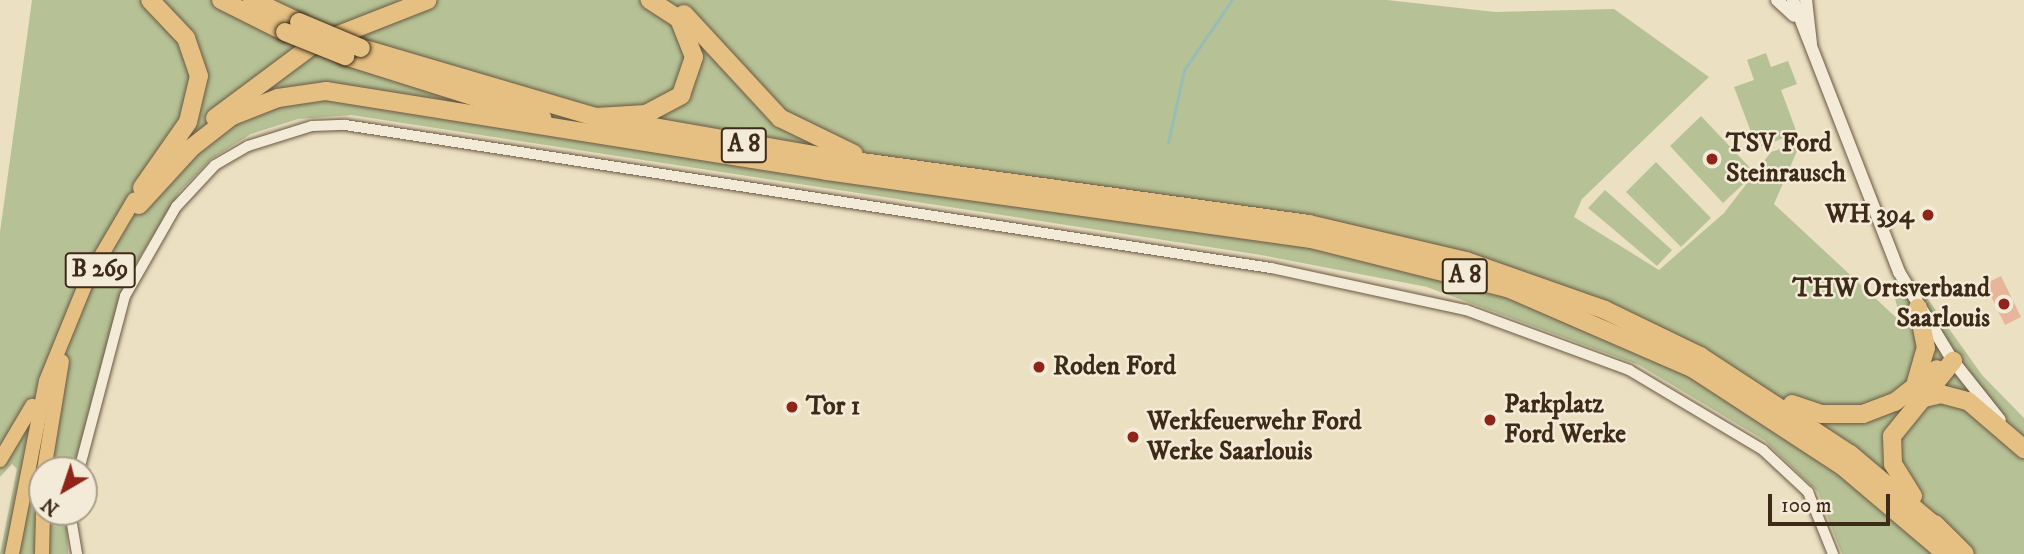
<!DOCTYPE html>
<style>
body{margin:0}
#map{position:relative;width:2024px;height:554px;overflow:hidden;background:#ece0c3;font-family:"IM FELL DW Pica",serif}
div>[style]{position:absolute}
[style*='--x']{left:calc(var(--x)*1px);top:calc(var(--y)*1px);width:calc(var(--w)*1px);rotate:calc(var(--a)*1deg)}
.green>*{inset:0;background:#b6c295}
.stream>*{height:2.5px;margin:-1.25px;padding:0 1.25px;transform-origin:1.25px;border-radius:1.25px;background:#99bdb5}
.building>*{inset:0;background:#e6b59a}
.roads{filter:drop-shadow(0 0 2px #695842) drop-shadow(0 0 2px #695842)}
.minor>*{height:10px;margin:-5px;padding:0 5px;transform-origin:5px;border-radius:5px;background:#f3ebd8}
.tertiary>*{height:12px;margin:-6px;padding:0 6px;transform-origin:6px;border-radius:6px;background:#f3ebd8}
.primary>*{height:14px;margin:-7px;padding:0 7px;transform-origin:7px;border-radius:7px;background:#e6c082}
.motorway>*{height:18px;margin:-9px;padding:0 9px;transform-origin:9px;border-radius:9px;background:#e6c082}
.bridges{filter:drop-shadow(0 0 2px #3d2a17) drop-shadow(0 0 2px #3d2a17)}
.motorway-bridge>*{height:18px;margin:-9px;padding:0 9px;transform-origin:9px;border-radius:9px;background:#e6c082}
.dots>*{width:19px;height:19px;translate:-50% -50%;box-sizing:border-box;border:4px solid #f3ebd8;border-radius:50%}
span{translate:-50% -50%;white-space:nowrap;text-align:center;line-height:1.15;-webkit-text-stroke:5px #f3ebd8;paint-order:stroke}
.shield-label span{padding:2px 5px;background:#f3ebd8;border:2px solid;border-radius:5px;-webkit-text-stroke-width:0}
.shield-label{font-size:24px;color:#3d2a17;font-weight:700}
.poi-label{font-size:26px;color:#3d2a17;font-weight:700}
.left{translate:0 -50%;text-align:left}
.right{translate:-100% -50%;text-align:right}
.north{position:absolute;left:28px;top:456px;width:70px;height:70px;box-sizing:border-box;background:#f3ebd8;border:2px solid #aa9e8b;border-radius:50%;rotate:219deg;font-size:19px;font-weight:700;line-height:28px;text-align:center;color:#3d2a17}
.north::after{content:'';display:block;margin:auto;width:24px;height:32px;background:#8f2418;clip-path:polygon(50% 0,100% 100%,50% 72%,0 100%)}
.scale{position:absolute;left:1768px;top:494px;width:122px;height:32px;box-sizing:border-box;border:4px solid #3d2a17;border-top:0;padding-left:9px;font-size:21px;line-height:24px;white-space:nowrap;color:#3d2a17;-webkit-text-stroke:5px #f3ebd8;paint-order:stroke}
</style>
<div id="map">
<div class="green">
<div style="clip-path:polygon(32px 0,1387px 0,1495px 12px,1614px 9px,1709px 77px,1582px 199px,1574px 217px,1659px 270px,1724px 213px,1771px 152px,1801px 142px,1774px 204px,1902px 323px,1895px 299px,1920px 288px,1982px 375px,2024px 418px,2024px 554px,1842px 554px,1818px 492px,1764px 440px,1639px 365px,1427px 287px,1261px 255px,351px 115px,298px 119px,251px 134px,211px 159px,180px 191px,123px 285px,73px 470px,42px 470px,42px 512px,67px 512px,68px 554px,0 554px,17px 469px,12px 464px,0 477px,0 232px)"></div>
<div style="clip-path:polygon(1766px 53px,1771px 67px,1788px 61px,1797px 84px,1781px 90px,1797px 133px,1757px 148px,1734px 87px,1754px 80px,1747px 60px)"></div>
<div style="clip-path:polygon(1701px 116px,1755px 173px,1723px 203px,1670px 146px)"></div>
<div style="clip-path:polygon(1656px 162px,1711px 218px,1681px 247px,1626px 192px)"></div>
<div style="clip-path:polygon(1605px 190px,1672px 250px,1657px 266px,1588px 208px)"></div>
</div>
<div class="stream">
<div style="--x:1168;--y:143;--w:75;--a:-77.6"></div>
<div style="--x:1184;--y:70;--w:85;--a:-55.6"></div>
</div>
<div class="building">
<div style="clip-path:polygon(2001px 276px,2021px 317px,2005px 325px,1985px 284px)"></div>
</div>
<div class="roads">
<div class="minor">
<div style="--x:79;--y:470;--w:180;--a:-75.2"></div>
<div style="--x:125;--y:296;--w:103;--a:-60.2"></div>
<div style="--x:176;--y:207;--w:57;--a:-47.1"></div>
<div style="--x:215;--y:165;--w:38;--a:-30"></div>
<div style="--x:248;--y:146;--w:67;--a:-17.4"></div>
<div style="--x:312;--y:126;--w:33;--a:-2"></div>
<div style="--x:345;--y:125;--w:937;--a:8.78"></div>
<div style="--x:1271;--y:268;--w:199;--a:12.2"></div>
<div style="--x:1466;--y:310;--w:174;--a:20.2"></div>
<div style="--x:1629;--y:370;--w:156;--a:30.8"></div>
<div style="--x:1763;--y:450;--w:62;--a:43"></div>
<div style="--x:1808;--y:492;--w:67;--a:68"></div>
<div style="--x:70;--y:512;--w:43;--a:80.5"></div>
</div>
<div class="tertiary">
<div style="--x:1777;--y:0;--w:23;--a:43"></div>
<div style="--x:1793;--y:0;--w:292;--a:68.7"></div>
<div style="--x:1899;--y:272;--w:104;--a:58.8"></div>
<div style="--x:1953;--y:361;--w:75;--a:51.5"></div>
<div style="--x:1806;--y:0;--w:44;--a:83.5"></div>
</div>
<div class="primary">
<div style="--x:0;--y:460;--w:63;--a:-59.3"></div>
<div style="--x:44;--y:470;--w:110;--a:-80.6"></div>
<div style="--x:12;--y:554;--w:176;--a:-78.9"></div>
<div style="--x:46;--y:381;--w:111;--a:-67.8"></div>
<div style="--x:88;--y:278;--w:91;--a:-59.5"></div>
<div style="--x:42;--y:554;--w:42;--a:-88.6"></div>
</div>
<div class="motorway">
<div style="--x:221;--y:0;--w:72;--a:26.6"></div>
<div style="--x:252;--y:0;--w:52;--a:25.1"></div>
<div style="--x:684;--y:14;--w:142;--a:47.3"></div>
<div style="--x:780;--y:118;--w:82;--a:25.9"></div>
<div style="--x:361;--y:48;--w:245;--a:16.4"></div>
<div style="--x:596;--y:117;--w:50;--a:-3.4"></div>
<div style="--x:646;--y:114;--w:40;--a:-28"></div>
<div style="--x:681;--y:95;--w:40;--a:-71.1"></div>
<div style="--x:694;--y:57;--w:41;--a:-111.5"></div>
<div style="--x:679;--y:19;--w:35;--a:-147"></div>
<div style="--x:345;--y:56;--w:207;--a:17.5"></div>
<div style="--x:596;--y:117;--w:226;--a:9.9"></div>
<div style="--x:819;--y:156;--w:495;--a:7.9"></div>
<div style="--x:1309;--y:224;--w:161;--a:13.3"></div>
<div style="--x:1466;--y:261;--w:147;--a:19.4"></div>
<div style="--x:1605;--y:310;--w:106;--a:25.8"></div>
<div style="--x:1700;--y:356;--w:179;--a:33.2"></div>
<div style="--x:1850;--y:454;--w:119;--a:40.2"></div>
<div style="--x:215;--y:118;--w:122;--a:-36.7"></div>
<div style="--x:313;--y:45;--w:123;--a:-21.4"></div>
<div style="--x:142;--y:188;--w:80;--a:-55.1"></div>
<div style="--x:188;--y:122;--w:47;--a:-76.6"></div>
<div style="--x:199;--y:76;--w:40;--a:-108.9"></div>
<div style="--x:186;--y:38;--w:52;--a:-133.5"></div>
<div style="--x:139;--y:205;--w:77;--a:-47.6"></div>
<div style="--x:191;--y:148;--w:52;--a:-38"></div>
<div style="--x:232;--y:116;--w:49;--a:-21.4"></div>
<div style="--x:278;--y:98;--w:49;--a:-8.3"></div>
<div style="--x:326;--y:91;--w:507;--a:9.07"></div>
<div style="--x:827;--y:171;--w:489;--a:8"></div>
<div style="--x:1311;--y:239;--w:205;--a:14.1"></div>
<div style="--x:1510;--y:289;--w:198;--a:23.5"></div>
<div style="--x:1692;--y:368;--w:178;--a:33.1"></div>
<div style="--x:1841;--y:465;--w:138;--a:40.3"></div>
<div style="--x:1916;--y:382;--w:35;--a:-74"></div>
<div style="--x:1926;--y:348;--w:41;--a:-101.3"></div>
<div style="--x:1920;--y:399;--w:22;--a:-13"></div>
<div style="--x:1941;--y:394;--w:28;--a:15"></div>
<div style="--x:1968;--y:401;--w:74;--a:40.6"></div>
<div style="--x:1792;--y:404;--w:31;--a:19"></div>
<div style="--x:1821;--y:414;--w:42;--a:0"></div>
<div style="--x:1863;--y:414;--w:34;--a:-21"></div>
<div style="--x:1895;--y:402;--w:53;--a:-38.2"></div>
<div style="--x:1913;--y:496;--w:38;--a:-122"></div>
<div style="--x:1893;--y:464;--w:28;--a:-92"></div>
<div style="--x:1892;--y:436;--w:97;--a:-50.9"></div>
<div style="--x:1935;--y:524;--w:42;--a:45"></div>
</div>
</div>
<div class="bridges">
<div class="motorway-bridge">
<div style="--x:299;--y:22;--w:67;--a:22.8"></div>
<div style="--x:285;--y:32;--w:65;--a:21.8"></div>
</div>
</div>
<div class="dots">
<div style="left:1712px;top:159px;background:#8f2418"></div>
<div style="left:1928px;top:215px;background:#8f2418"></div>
<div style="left:2004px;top:304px;background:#8f2418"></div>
<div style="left:1039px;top:367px;background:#8f2418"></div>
<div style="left:792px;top:407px;background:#8f2418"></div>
<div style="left:1490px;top:420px;background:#8f2418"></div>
<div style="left:1133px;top:437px;background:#8f2418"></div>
</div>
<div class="shield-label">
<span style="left:744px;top:145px">A 8</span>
<span style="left:100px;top:270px">B 269</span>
<span style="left:1465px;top:276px">A 8</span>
</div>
<div class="poi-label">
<span class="left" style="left:1726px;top:159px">TSV Ford<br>Steinrausch</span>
<span class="right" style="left:1914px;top:215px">WH 394</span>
<span class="right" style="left:1990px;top:304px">THW Ortsverband<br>Saarlouis</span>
<span class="left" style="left:1053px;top:367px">Roden Ford</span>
<span class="left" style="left:1504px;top:420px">Parkplatz<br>Ford Werke</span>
<span class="left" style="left:806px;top:407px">Tor 1</span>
<span class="left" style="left:1147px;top:437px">Werkfeuerwehr Ford<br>Werke Saarlouis</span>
</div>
<div class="north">N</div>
<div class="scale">100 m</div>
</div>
